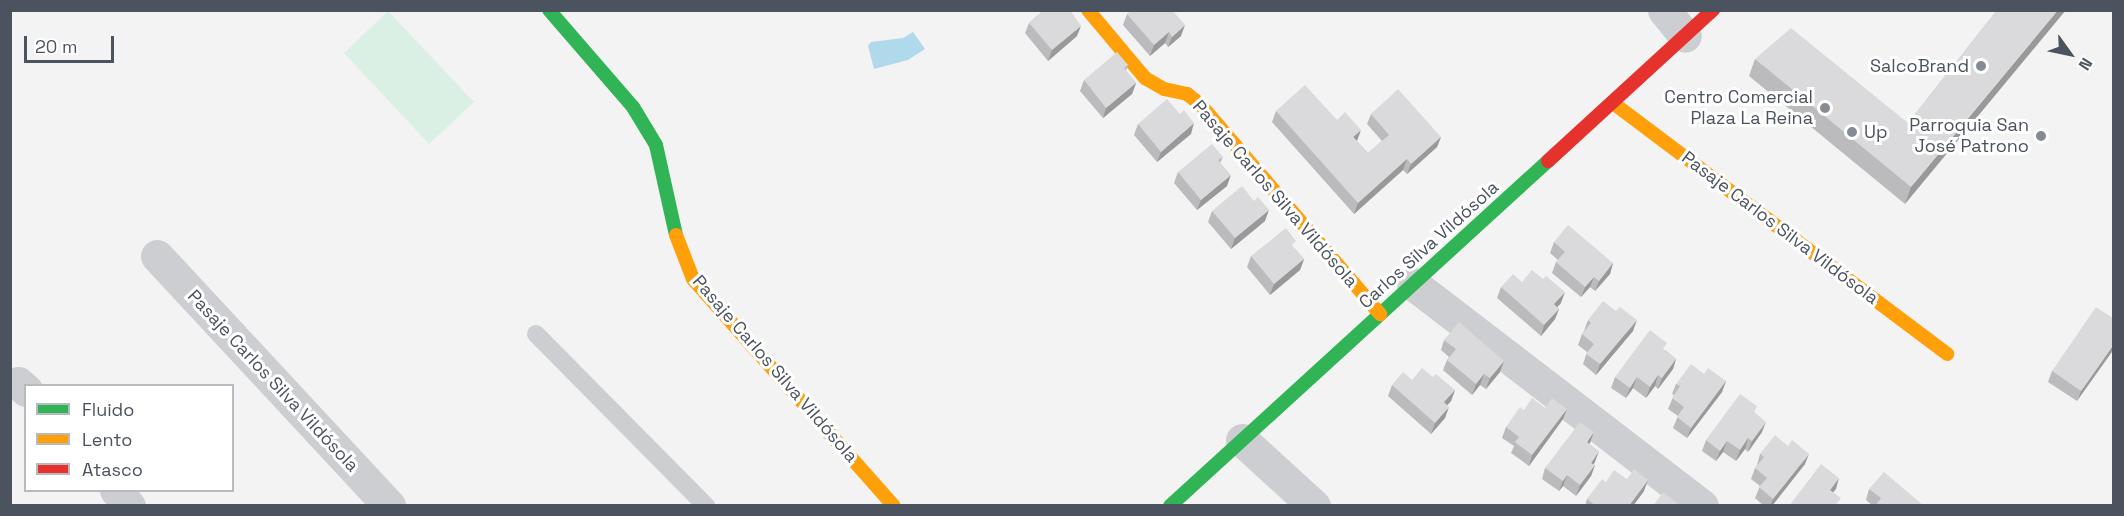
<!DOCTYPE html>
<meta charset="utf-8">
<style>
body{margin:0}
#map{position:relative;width:2124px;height:516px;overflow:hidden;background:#f4f3f3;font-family:"Space Grotesk",sans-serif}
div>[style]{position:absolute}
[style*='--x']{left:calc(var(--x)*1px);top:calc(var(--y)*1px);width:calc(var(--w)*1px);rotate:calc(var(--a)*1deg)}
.green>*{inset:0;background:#daf0e5}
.water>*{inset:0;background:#b1d9ec}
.lane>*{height:18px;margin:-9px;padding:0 9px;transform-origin:9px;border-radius:9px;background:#cdced1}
.street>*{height:33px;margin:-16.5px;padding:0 16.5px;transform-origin:16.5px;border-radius:16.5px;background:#cdced1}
.fast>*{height:14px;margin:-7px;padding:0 7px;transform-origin:7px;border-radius:7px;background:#30b455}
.slow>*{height:14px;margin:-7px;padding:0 7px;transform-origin:7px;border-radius:7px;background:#ff9f0a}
.jam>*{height:14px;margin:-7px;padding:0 7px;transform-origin:7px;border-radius:7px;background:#e5322d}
.wall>*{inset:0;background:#bbbbbd}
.shaded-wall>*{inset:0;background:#99999a}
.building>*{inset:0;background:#dadadc}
.dots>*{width:16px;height:16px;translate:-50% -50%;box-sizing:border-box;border:3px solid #fff;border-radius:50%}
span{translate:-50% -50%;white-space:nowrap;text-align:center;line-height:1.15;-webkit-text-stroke:6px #fff;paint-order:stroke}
.poi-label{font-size:18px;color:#4b535f}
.right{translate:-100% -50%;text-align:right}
.left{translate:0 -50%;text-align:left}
.street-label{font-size:18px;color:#4b535f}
.frame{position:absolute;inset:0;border:12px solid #4b535f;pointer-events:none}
.legend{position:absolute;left:24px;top:384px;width:210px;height:108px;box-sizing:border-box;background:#fff;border:2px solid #b7babf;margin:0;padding:8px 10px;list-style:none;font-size:18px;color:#4b535f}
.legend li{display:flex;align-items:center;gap:12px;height:30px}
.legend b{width:30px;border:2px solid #b7babf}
.north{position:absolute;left:2040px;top:24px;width:60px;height:60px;-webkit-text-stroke:4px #fff;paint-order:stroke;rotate:123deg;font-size:16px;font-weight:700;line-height:24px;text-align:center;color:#4b535f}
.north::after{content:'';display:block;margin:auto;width:21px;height:27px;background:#4b535f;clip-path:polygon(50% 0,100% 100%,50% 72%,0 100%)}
.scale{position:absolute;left:24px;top:36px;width:90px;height:27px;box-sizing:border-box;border:3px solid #4b535f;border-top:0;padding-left:8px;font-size:18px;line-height:21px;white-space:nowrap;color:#4b535f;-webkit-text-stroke:4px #fff;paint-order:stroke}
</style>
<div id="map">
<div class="green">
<div style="clip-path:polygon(388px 11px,474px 102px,429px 144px,344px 53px)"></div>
</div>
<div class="water">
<div style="clip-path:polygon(913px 32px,925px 49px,908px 60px,874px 69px,868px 46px,871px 42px,903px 38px)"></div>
</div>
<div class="lane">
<div style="--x:536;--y:334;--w:242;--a:45.3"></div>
</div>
<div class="street">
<div style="--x:1664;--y:10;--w:33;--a:51"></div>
<div style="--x:157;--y:256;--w:341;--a:47.1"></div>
<div style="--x:1413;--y:284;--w:364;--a:37.5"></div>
<div style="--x:18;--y:383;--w:11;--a:41"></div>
<div style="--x:1242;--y:440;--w:98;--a:42.5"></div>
<div style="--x:116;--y:490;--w:21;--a:51"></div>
</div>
<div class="fast">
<div style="--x:549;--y:10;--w:128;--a:49.1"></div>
<div style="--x:633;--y:107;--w:44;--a:58.8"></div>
<div style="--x:656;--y:145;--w:92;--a:77.5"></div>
<div style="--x:1170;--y:506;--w:512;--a:-42.39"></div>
</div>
<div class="slow">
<div style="--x:1088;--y:10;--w:89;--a:50"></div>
<div style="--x:1145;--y:78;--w:22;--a:30"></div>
<div style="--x:1164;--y:89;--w:24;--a:12"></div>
<div style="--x:1187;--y:94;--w:16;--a:38"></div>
<div style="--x:1200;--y:104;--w:277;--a:49.4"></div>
<div style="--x:1613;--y:103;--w:418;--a:36.9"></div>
<div style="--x:676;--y:235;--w:47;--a:68.9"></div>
<div style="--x:693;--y:279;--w:303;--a:48.5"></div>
</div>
<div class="jam">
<div style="--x:1548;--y:161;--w:224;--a:-42.5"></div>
</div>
<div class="wall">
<div style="clip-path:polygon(1044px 10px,1072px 10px,1071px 13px,1077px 36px,1048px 61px,1025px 33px,1029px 23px)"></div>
<div style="clip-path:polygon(1997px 10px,1905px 204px,1749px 76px,1755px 59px,1908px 123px)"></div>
<div style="clip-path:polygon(1127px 14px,1181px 36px,1168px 47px,1165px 43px,1150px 56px,1123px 25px)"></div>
<div style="clip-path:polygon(1128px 65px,1126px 71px,1136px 83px,1132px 94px,1103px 118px,1080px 91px,1084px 80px)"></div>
<div style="clip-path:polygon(1276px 111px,1337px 120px,1368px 153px,1382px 141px,1367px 124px,1371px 114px,1441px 137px,1437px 147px,1407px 174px,1403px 170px,1354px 214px,1272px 122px)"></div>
<div style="clip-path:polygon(1138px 124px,1191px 134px,1157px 162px,1134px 135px)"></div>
<div style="clip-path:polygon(1223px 157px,1220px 163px,1227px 186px,1197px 210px,1174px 183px,1178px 172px)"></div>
<div style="clip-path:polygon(1212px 211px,1265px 221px,1231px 249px,1208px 222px)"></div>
<div style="clip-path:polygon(1554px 242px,1613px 263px,1610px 274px,1595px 291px,1590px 287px,1581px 297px,1552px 273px,1556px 262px,1558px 260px,1550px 253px)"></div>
<div style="clip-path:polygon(1294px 248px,1304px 259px,1300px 270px,1270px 295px,1247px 267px,1251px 256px)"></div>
<div style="clip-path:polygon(1522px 282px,1561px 303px,1557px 307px,1559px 309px,1555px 319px,1541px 336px,1497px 298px,1501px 287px)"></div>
<div style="clip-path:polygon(2114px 319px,2077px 401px,2048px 382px,2052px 371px)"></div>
<div style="clip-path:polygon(1588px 320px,1633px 331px,1596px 375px,1583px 364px,1587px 352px,1578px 345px,1582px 334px,1584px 331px)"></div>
<div style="clip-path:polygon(1444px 340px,1500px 372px,1486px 389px,1480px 385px,1472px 395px,1443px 370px,1447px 360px,1449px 357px,1441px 350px)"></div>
<div style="clip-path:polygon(1665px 350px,1676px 359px,1673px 369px,1658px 389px,1655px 386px,1646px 398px,1633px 388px,1626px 398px,1611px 388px,1615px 377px)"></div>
<div style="clip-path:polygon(1704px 374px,1726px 381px,1722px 392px,1687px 438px,1673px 428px,1678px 416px,1668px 409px,1674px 395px,1672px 394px,1676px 384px)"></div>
<div style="clip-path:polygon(1433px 377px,1455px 390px,1451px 401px,1447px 405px,1445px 418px,1431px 434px,1388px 396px,1392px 385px,1412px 380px)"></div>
<div style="clip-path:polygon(1545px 408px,1567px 409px,1563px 419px,1529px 466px,1511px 453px,1514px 446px,1502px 438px,1506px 427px,1524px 410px)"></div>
<div style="clip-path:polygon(1755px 413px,1762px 432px,1748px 452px,1745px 449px,1736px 461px,1723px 452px,1716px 461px,1702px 451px,1706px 440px)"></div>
<div style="clip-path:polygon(1788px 446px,1805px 464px,1772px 506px,1764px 506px,1755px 498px,1760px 486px,1751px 479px,1755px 468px,1757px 465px,1760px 454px)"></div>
<div style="clip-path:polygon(1595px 462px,1593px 465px,1595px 465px,1591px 476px,1576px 496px,1563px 486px,1559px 491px,1542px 479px,1545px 468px)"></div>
<div style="clip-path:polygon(1606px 482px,1644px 491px,1633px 506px,1585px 506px,1587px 499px)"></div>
<div style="clip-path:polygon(1869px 489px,1924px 506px,1873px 506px,1866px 500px)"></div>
</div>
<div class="shaded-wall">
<div style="clip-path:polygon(2058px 10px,2066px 10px,1905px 204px,1911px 187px)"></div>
<div style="clip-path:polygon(1185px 25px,1181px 36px,1168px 47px,1172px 37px)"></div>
<div style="clip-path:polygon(1081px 26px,1077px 36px,1048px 61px,1052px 50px)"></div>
<div style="clip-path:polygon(1169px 32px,1165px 43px,1150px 56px,1154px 45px)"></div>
<div style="clip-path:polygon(1136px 83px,1132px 94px,1103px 118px,1106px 108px)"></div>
<div style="clip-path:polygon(1194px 123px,1191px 134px,1157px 162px,1161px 152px)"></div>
<div style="clip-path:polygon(1361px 130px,1357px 141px,1353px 137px)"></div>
<div style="clip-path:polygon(1441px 137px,1437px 147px,1407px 174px,1411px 164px)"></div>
<div style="clip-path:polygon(1407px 159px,1403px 170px,1354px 214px,1358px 203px)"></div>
<div style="clip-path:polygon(1231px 175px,1227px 186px,1197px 210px,1201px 200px)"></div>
<div style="clip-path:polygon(1269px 210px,1265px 221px,1231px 249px,1235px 238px)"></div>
<div style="clip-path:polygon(1304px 259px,1300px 270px,1270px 295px,1274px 284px)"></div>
<div style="clip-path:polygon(1613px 263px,1610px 274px,1595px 291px,1599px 281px)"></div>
<div style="clip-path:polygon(1594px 277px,1590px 287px,1581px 297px,1585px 287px)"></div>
<div style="clip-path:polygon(1565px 292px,1561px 303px,1550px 315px,1554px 304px)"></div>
<div style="clip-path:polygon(1559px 309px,1555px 319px,1541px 336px,1544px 325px)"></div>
<div style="clip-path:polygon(1637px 320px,1633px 331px,1596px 375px,1600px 364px)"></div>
<div style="clip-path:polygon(2114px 344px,2114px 349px,2077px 401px,2081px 391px)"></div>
<div style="clip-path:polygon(1676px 359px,1673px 369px,1658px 389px,1662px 378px)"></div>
<div style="clip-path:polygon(1504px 361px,1500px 372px,1486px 389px,1490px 378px)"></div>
<div style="clip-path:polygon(1484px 374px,1480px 385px,1472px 395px,1476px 384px)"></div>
<div style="clip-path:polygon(1658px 375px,1655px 386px,1646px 398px,1650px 387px)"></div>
<div style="clip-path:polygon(1637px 377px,1633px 388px,1626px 398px,1630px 388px)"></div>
<div style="clip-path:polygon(1726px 381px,1722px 392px,1687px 438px,1691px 428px)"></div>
<div style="clip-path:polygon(1455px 390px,1451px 401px,1440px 413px,1444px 402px)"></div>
<div style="clip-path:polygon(1449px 407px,1445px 418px,1431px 434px,1435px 423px)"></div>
<div style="clip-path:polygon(1567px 409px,1563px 419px,1529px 466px,1532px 455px)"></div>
<div style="clip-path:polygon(1766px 422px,1762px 432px,1748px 452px,1752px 441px)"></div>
<div style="clip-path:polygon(1594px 432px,1590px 443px,1583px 453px,1587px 442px)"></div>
<div style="clip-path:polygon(1748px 438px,1745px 449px,1736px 461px,1740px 450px)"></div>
<div style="clip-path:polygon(1727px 441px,1723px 452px,1716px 461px,1720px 451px)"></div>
<div style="clip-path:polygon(1599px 451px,1595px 462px,1587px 474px,1591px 463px)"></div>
<div style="clip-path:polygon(1809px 454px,1805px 464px,1772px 506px,1770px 506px,1773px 499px)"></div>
<div style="clip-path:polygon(1595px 465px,1591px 476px,1576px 496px,1580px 485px)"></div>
<div style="clip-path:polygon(1567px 475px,1563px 486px,1559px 491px,1563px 481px)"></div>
<div style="clip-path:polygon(1839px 478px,1836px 489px,1826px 501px,1830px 490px)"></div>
<div style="clip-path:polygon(1648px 480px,1644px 491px,1633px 506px,1629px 506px)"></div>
</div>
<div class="building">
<div style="clip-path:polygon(1044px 10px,1070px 10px,1081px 26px,1052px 50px,1029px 23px)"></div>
<div style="clip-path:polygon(1132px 10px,1172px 10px,1185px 25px,1172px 37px,1169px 32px,1154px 45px,1127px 14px)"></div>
<div style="clip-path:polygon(1997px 10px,2058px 10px,1911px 187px,1755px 59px,1791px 28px,1908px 123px)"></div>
<div style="clip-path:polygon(1117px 52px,1128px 65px,1124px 68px,1136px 83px,1106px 108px,1084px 80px)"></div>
<div style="clip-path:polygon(1305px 85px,1337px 120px,1345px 112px,1361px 130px,1353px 137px,1368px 153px,1389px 135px,1371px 114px,1398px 89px,1441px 137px,1411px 164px,1407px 159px,1358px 203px,1276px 111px)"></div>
<div style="clip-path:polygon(1167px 99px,1180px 114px,1184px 110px,1194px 123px,1161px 152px,1138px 124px)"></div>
<div style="clip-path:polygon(1212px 144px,1223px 157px,1218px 160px,1231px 175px,1201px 200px,1178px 172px)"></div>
<div style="clip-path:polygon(1242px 186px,1254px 201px,1258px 197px,1269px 210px,1235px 238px,1212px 211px)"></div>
<div style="clip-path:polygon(1568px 225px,1613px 263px,1599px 281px,1594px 277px,1585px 287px,1556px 262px,1565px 252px,1554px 242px)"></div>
<div style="clip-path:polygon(1286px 228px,1296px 241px,1292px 245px,1304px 259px,1274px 284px,1251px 256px)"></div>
<div style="clip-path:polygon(1532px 270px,1543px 279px,1546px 276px,1565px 292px,1554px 304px,1559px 309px,1544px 325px,1501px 287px,1513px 274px,1522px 282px)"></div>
<div style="clip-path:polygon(1603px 301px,1616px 311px,1620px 307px,1637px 320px,1600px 364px,1586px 354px,1594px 344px,1582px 334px,1591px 323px,1588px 320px)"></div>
<div style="clip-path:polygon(2096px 307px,2114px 319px,2114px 344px,2081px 391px,2052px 371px)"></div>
<div style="clip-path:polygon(1459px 322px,1504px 361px,1490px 378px,1484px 374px,1476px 384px,1447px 360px,1456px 349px,1444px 340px)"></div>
<div style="clip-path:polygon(1650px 330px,1667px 343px,1663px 349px,1676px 359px,1662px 378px,1658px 375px,1650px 387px,1637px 377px,1630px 388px,1615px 377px)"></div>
<div style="clip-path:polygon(1691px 364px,1704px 374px,1708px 368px,1726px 381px,1691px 428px,1677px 417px,1684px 407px,1672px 398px,1680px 386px,1676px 384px)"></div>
<div style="clip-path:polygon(1422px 368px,1433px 377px,1436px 374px,1455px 390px,1444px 402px,1449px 407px,1435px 423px,1392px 385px,1403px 372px,1412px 380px)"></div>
<div style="clip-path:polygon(1740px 394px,1757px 406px,1754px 412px,1766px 422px,1752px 441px,1748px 438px,1740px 450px,1727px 441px,1720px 451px,1706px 440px)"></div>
<div style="clip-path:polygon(1532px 398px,1545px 408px,1552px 398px,1567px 409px,1532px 455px,1515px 442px,1519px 437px,1506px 427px,1520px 407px,1524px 410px)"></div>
<div style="clip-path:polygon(1580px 422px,1594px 432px,1587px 442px,1599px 451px,1591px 463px,1595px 465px,1580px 485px,1567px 475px,1563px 481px,1545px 468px)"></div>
<div style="clip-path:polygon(1775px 435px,1788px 446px,1792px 440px,1809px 454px,1773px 499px,1759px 487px,1767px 478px,1755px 468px,1764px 457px,1760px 454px)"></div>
<div style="clip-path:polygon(1821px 464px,1839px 478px,1830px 490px,1841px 498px,1835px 506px,1789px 506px)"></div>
<div style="clip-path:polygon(1634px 469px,1648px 480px,1629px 506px,1596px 506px,1587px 499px,1602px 479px,1606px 482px,1614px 470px,1627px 479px)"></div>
<div style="clip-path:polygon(1884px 472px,1924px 506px,1875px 506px,1881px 498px,1869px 489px)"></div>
<div style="clip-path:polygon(1663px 492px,1677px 503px,1676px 506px,1653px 506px)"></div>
</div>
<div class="dots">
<div style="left:1981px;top:66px;background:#868b93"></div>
<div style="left:1825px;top:108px;background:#868b93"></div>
<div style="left:1852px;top:132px;background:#868b93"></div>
<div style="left:2041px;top:136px;background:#868b93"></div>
</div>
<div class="poi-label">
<span class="right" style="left:1969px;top:66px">SalcoBrand</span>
<span class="right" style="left:1813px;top:108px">Centro Comercial<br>Plaza La Reina</span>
<span class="right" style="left:2029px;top:136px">Parroquia San<br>José Patrono</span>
<span class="left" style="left:1864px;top:132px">Up</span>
</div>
<div class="street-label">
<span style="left:1275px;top:194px;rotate:49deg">Pasaje Carlos Silva Vildósola</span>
<span style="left:1780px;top:228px;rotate:37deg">Pasaje Carlos Silva Vildósola</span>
<span style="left:1429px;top:245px;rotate:-42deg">Carlos Silva Vildósola</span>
<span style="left:775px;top:369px;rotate:49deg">Pasaje Carlos Silva Vildósola</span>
<span style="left:273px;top:381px;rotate:47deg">Pasaje Carlos Silva Vildósola</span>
</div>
<div class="frame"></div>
<ul class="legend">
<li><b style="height:8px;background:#30b455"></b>Fluido</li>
<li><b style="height:8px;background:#ff9f0a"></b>Lento</li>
<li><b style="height:8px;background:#e5322d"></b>Atasco</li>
</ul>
<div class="north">N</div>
<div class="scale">20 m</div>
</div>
